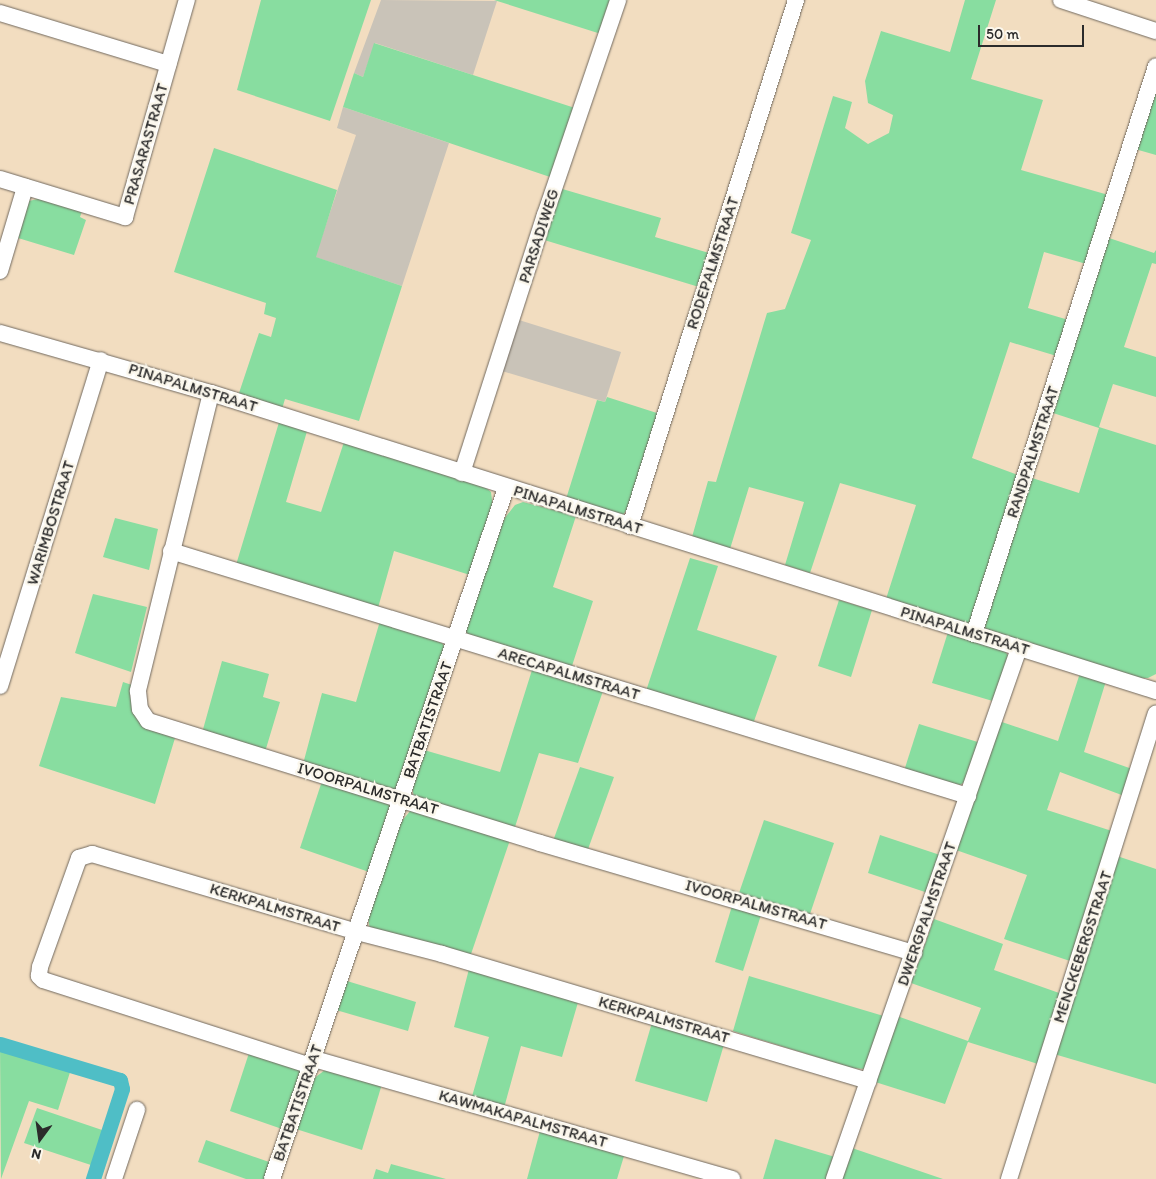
<!DOCTYPE html>
<style>
body{margin:0}
#map{position:relative;width:1156px;height:1179px;overflow:hidden;background:#f2ddc0;font-family:Itim,sans-serif}
div>[style]{position:absolute}
[style*='--x']{left:calc(var(--x)*1px);top:calc(var(--y)*1px);width:calc(var(--w)*1px);rotate:calc(var(--a)*1deg)}
.industrial>*{inset:0;background:#c9c3b8}
.green>*{inset:0;background:#88dda0}
.canal>*{height:15px;margin:-7.5px;padding:0 7.5px;transform-origin:7.5px;border-radius:7.5px;background:#4fbec6}
.roads{filter:drop-shadow(0 0 1px #71695f) drop-shadow(0 0 1px #71695f)}
.street>*{height:16px;margin:-8px;padding:0 8px;transform-origin:8px;border-radius:8px;background:#fff}
span{translate:-50% -50%;white-space:nowrap;text-align:center;line-height:1.15;-webkit-text-stroke:5px #fbf7ec;paint-order:stroke}
.street-label{font-size:16px;color:#2b2b2b}
.north{position:absolute;left:15px;top:1114px;width:50px;height:50px;-webkit-text-stroke:4px #fbf7ec;paint-order:stroke;rotate:194deg;font-size:14px;font-weight:700;line-height:20px;text-align:center;color:#2b2b2b}
.north::after{content:'';display:block;margin:auto;width:18px;height:22px;background:#2b2b2b;clip-path:polygon(50% 0,100% 100%,50% 72%,0 100%)}
.scale{position:absolute;left:978px;top:25px;width:106px;height:22px;box-sizing:border-box;border:2px solid #2b2b2b;border-top:0;padding-left:6px;font-size:15px;line-height:18px;white-space:nowrap;color:#2b2b2b;-webkit-text-stroke:4px #fbf7ec;paint-order:stroke}
</style>
<div id="map">
<div class="industrial">
<div style="clip-path:polygon(381px 0,497px 1px,473px 75px,375px 43px,363px 77px,354px 73px)"></div>
<div style="clip-path:polygon(343px 107px,449px 143px,402px 286px,315px 257px,356px 135px,337px 128px)"></div>
<div style="clip-path:polygon(519px 320px,621px 352px,605px 402px,502px 371px)"></div>
</div>
<div class="green">
<div style="clip-path:polygon(261px 0,371px 0,330px 121px,237px 90px)"></div>
<div style="clip-path:polygon(494px 0,612px 0,601px 34px)"></div>
<div style="clip-path:polygon(965px 0,996px 0,971px 79px,1043px 100px,1021px 170px,1112px 196px,1090px 265px,1044px 252px,1028px 308px,1072px 321px,1060px 357px,1010px 342px,972px 458px,1021px 476px,973px 625px,886px 599px,916px 505px,840px 483px,810px 573px,785px 565px,804px 502px,749px 487px,730px 549px,692px 537px,708px 481px,716px 482px,767px 313px,785px 309px,811px 240px,791px 233px,833px 96px,852px 102px,845px 128px,868px 144px,889px 133px,893px 115px,868px 103px,865px 81px,881px 31px,950px 52px)"></div>
<div style="clip-path:polygon(374px 43px,575px 108px,550px 177px,343px 107px,354px 73px,363px 77px)"></div>
<div style="clip-path:polygon(1156px 75px,1156px 155px,1135px 149px)"></div>
<div style="clip-path:polygon(214px 148px,337px 190px,316px 257px,402px 286px,359px 421px,285px 399px,282px 409px,238px 396px,259px 333px,271px 337px,276px 318px,264px 314px,266px 303px,174px 272px)"></div>
<div style="clip-path:polygon(559px 188px,661px 218px,655px 237px,709px 253px,699px 287px,541px 239px)"></div>
<div style="clip-path:polygon(42px 198px,83px 208px,80px 217px,86px 220px,74px 255px,18px 238px,29px 201px)"></div>
<div style="clip-path:polygon(1106px 237px,1154px 253px,1156px 250px,1156px 264px,1152px 263px,1124px 347px,1156px 357px,1156px 397px,1113px 384px,1099px 427px,1156px 445px,1156px 674px,1148px 678px,1138px 678px,980px 627px,1029px 477px,1079px 493px,1099px 428px,1050px 412px)"></div>
<div style="clip-path:polygon(607px 397px,660px 414px,630px 505px,623px 515px,566px 499px,597px 400px,605px 402px)"></div>
<div style="clip-path:polygon(280px 419px,308px 428px,286px 502px,321px 512px,344px 442px,485px 487px,491px 492px,493px 508px,470px 575px,394px 551px,378px 608px,236px 565px)"></div>
<div style="clip-path:polygon(523px 502px,576px 516px,553px 587px,593px 601px,571px 669px,469px 636px,465px 630px,504px 519px,515px 505px)"></div>
<div style="clip-path:polygon(115px 518px,158px 529px,149px 570px,103px 557px)"></div>
<div style="clip-path:polygon(690px 558px,718px 566px,697px 630px,777px 656px,753px 724px,646px 691px)"></div>
<div style="clip-path:polygon(93px 594px,147px 607px,131px 672px,75px 653px)"></div>
<div style="clip-path:polygon(839px 600px,872px 610px,851px 677px,818px 666px)"></div>
<div style="clip-path:polygon(380px 621px,442px 643px,445px 647px,396px 790px,303px 764px,322px 693px,356px 702px)"></div>
<div style="clip-path:polygon(948px 632px,1005px 651px,1009px 657px,996px 702px,932px 683px)"></div>
<div style="clip-path:polygon(222px 661px,269px 674px,263px 697px,280px 702px,265px 752px,202px 733px)"></div>
<div style="clip-path:polygon(532px 670px,603px 691px,578px 763px,539px 753px,514px 830px,414px 797px,412px 787px,424px 750px,500px 772px)"></div>
<div style="clip-path:polygon(1080px 673px,1106px 681px,1084px 752px,1135px 770px,1127px 797px,1060px 772px,1047px 810px,1115px 832px,1073px 962px,1004px 939px,1027px 875px,956px 850px,999px 721px,1058px 741px)"></div>
<div style="clip-path:polygon(123px 682px,132px 685px,130px 695px,133px 709px,151px 730px,175px 738px,155px 804px,39px 766px,61px 697px,116px 707px)"></div>
<div style="clip-path:polygon(919px 724px,981px 743px,966px 781px,960px 785px,904px 771px)"></div>
<div style="clip-path:polygon(580px 767px,614px 777px,587px 852px,553px 841px)"></div>
<div style="clip-path:polygon(322px 781px,387px 801px,390px 806px,369px 872px,300px 848px)"></div>
<div style="clip-path:polygon(411px 810px,511px 837px,470px 957px,370px 930px,368px 918px,401px 822px)"></div>
<div style="clip-path:polygon(764px 820px,834px 843px,810px 914px,739px 893px)"></div>
<div style="clip-path:polygon(880px 835px,943px 856px,931px 894px,868px 873px)"></div>
<div style="clip-path:polygon(1117px 856px,1156px 869px,1156px 1084px,1054px 1054px)"></div>
<div style="clip-path:polygon(732px 906px,761px 915px,743px 971px,715px 962px)"></div>
<div style="clip-path:polygon(934px 919px,1003px 944px,994px 970px,1062px 994px,1038px 1064px,968px 1042px,945px 1104px,872px 1081px,897px 1016px,968px 1041px,981px 1008px,911px 983px)"></div>
<div style="clip-path:polygon(469px 969px,579px 999px,562px 1057px,521px 1046px,504px 1108px,471px 1100px,489px 1037px,454px 1027px)"></div>
<div style="clip-path:polygon(749px 976px,887px 1017px,864px 1069px,852px 1068px,733px 1031px)"></div>
<div style="clip-path:polygon(347px 981px,416px 1002px,408px 1031px,336px 1010px)"></div>
<div style="clip-path:polygon(653px 1019px,725px 1041px,707px 1102px,635px 1081px)"></div>
<div style="clip-path:polygon(0 1044px,72px 1066px,58px 1110px,29px 1101px,1px 1179px)"></div>
<div style="clip-path:polygon(249px 1053px,301px 1070px,282px 1129px,230px 1111px)"></div>
<div style="clip-path:polygon(325px 1070px,382px 1084px,362px 1150px,296px 1129px,313px 1079px)"></div>
<div style="clip-path:polygon(37px 1108px,108px 1132px,97px 1167px,24px 1143px)"></div>
<div style="clip-path:polygon(540px 1131px,624px 1156px,617px 1179px,527px 1179px)"></div>
<div style="clip-path:polygon(775px 1139px,835px 1157px,828px 1179px,763px 1179px)"></div>
<div style="clip-path:polygon(206px 1140px,272px 1163px,266px 1179px,246px 1179px,198px 1162px)"></div>
<div style="clip-path:polygon(852px 1148px,943px 1179px,840px 1179px)"></div>
<div style="clip-path:polygon(391px 1164px,446px 1179px,373px 1179px,376px 1169px,388px 1173px)"></div>
</div>
<div class="canal">
<div style="--x:0;--y:1044;--w:125;--a:16.7"></div>
<div style="--x:120;--y:1080;--w:9;--a:77"></div>
<div style="--x:122;--y:1089;--w:95;--a:107.9"></div>
</div>
<div class="roads">
<div class="street">
<div style="--x:1061;--y:0;--w:100;--a:18.1"></div>
<div style="--x:0;--y:13;--w:176;--a:16.9"></div>
<div style="--x:0;--y:179;--w:131;--a:16.9"></div>
<div style="--x:125;--y:217;--w:226;--a:-74.1"></div>
<div style="--x:0;--y:271;--w:88;--a:-73.4"></div>
<div style="--x:0;--y:333;--w:219;--a:15.9"></div>
<div style="--x:211;--y:393;--w:991;--a:17.5"></div>
<div style="--x:211;--y:393;--w:307;--a:103.8"></div>
<div style="--x:138;--y:691;--w:18;--a:84"></div>
<div style="--x:140;--y:709;--w:14;--a:56"></div>
<div style="--x:148;--y:721;--w:411;--a:17.3"></div>
<div style="--x:540;--y:843;--w:390;--a:16.4"></div>
<div style="--x:462;--y:473;--w:271;--a:-72.2"></div>
<div style="--x:545;--y:215;--w:227;--a:-71.2"></div>
<div style="--x:630;--y:526;--w:552;--a:-72.48"></div>
<div style="--x:171;--y:551;--w:834;--a:17.09"></div>
<div style="--x:974;--y:634;--w:596;--a:-72.23"></div>
<div style="--x:0;--y:686;--w:341;--a:-72.8"></div>
<div style="--x:314;--y:1059;--w:435;--a:16"></div>
<div style="--x:311;--y:1066;--w:281;--a:-162.2"></div>
<div style="--x:43;--y:980;--w:6;--a:-135"></div>
<div style="--x:39;--y:976;--w:9;--a:-84"></div>
<div style="--x:40;--y:967;--w:116;--a:-70.3"></div>
<div style="--x:79;--y:858;--w:14;--a:-17"></div>
<div style="--x:92;--y:854;--w:276;--a:16.4"></div>
<div style="--x:357;--y:932;--w:88;--a:14.5"></div>
<div style="--x:442;--y:954;--w:445;--a:16.6"></div>
<div style="--x:114;--y:1179;--w:73;--a:-71.6"></div>
<div style="--x:272;--y:1179;--w:730;--a:-71.29"></div>
<div style="--x:834;--y:1179;--w:562;--a:-70.79"></div>
<div style="--x:1009;--y:1179;--w:488;--a:-72.5"></div>
</div>
</div>
<div class="street-label">
<span style="left:146px;top:144px;rotate:-74deg">PRASARASTRAAT</span>
<span style="left:539px;top:236px;rotate:-72deg">PARSADIWEG</span>
<span style="left:713px;top:263px;rotate:-72deg">RODEPALMSTRAAT</span>
<span style="left:193px;top:388px;rotate:17deg">PINAPALMSTRAAT</span>
<span style="left:1033px;top:452px;rotate:-72deg">RANDPALMSTRAAT</span>
<span style="left:578px;top:510px;rotate:17deg">PINAPALMSTRAAT</span>
<span style="left:51px;top:523px;rotate:-73deg">WARIMBOSTRAAT</span>
<span style="left:965px;top:631px;rotate:17deg">PINAPALMSTRAAT</span>
<span style="left:569px;top:674px;rotate:17deg">ARECAPALMSTRAAT</span>
<span style="left:428px;top:720px;rotate:-71deg">BATBATISTRAAT</span>
<span style="left:368px;top:789px;rotate:17deg">IVOORPALMSTRAAT</span>
<span style="left:756px;top:905px;rotate:16deg">IVOORPALMSTRAAT</span>
<span style="left:275px;top:908px;rotate:17deg">KERKPALMSTRAAT</span>
<span style="left:927px;top:914px;rotate:-71deg">DWERGPALMSTRAAT</span>
<span style="left:1083px;top:947px;rotate:-72deg">MENCKEBERGSTRAAT</span>
<span style="left:664px;top:1020px;rotate:16deg">KERKPALMSTRAAT</span>
<span style="left:298px;top:1103px;rotate:-71deg">BATBATISTRAAT</span>
<span style="left:523px;top:1119px;rotate:16deg">KAWMAKAPALMSTRAAT</span>
</div>
<div class="north">N</div>
<div class="scale">50 m</div>
</div>
